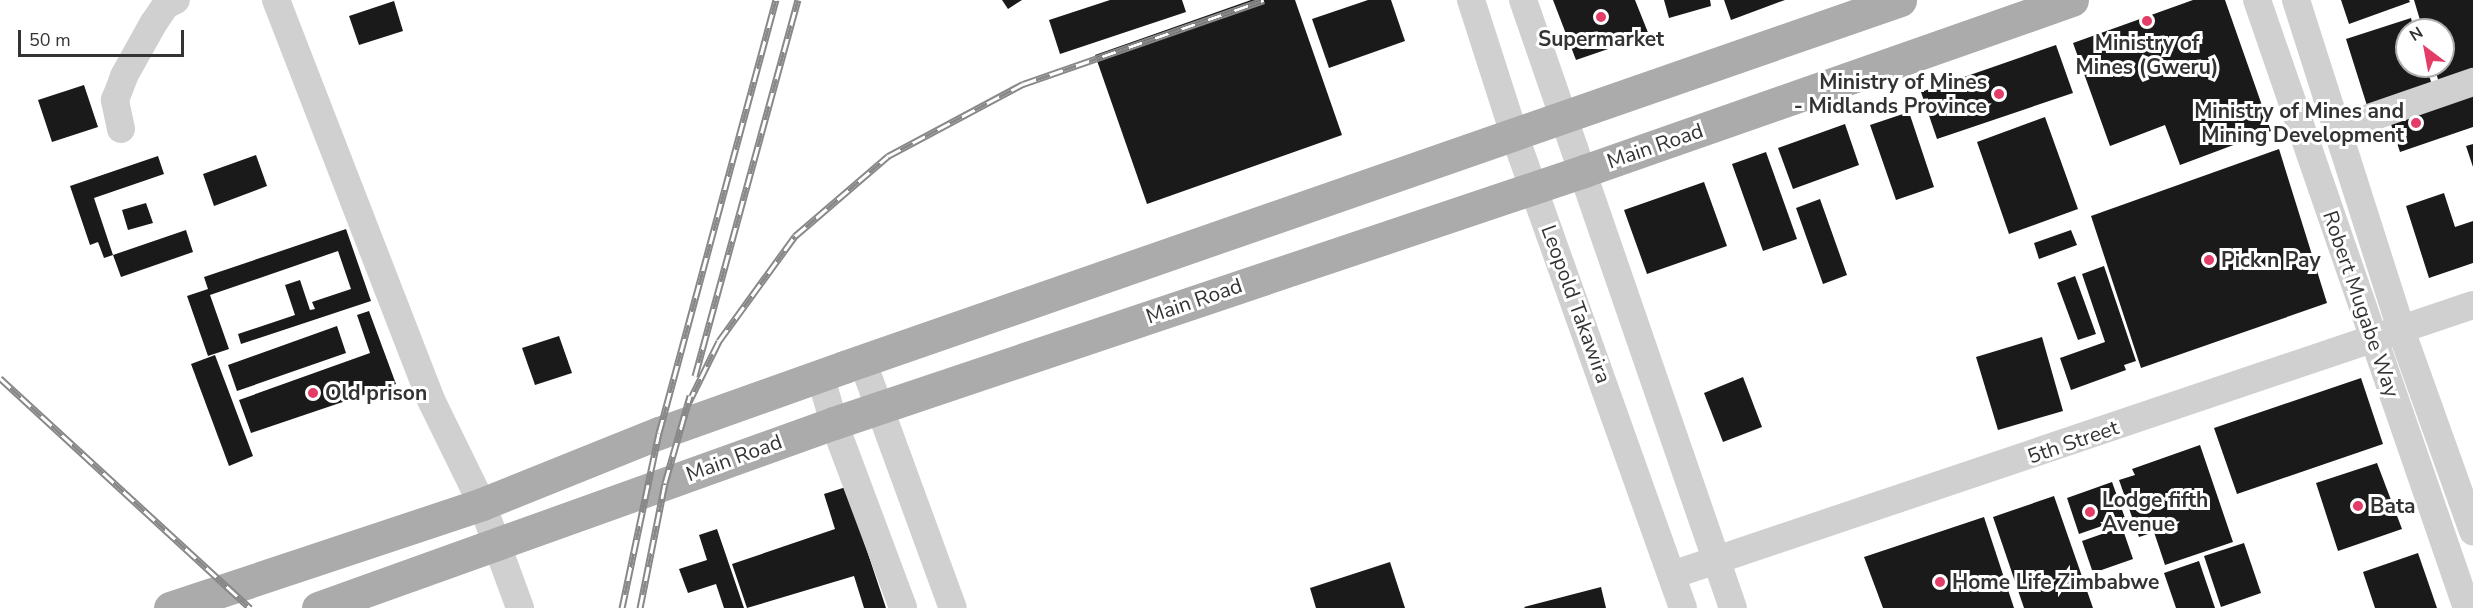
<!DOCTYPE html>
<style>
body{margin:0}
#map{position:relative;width:2473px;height:608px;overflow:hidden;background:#fff;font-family:"Nunito Sans",sans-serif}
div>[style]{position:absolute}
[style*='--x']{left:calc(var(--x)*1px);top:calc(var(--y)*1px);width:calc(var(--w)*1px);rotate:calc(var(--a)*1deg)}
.building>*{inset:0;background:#1a1a1a}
.minor>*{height:28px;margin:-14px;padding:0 14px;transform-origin:14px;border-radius:14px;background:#d0d0d0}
.major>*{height:33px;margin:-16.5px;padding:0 16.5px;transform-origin:16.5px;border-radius:16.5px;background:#ababab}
.rail>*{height:7px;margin-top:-3.5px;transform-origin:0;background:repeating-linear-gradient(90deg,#fff 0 14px,#888 0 28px);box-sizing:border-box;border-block:2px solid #888}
.dots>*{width:16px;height:16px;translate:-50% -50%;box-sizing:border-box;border:3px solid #fff;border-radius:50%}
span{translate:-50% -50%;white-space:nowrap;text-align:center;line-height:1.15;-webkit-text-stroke:6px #fff;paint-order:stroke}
.poi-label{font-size:21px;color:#333;font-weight:700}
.right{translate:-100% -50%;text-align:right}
.left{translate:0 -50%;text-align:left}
.street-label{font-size:21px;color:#333}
.north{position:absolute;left:2395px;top:18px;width:60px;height:60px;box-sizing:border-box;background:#fff;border:2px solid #adadad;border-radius:50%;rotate:328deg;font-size:16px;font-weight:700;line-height:24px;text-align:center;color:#333}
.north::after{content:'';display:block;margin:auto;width:21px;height:27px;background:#e33c66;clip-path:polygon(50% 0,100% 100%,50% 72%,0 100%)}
.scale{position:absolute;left:18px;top:30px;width:166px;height:27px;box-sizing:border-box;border:3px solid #333;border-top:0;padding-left:8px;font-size:18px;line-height:21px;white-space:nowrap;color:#333;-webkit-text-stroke:4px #fff;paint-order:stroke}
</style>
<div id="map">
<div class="building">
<div style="clip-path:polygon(1002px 0,1022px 0,1008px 9px)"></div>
<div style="clip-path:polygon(1110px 0,1182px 0,1186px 12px,1060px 54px,1049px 20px)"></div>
<div style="clip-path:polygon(1251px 0,1295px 0,1342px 135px,1147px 204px,1095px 55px)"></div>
<div style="clip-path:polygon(1368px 0,1391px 0,1405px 41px,1329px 68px,1312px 19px)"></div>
<div style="clip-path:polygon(1553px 0,1635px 0,1649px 35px,1576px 60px)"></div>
<div style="clip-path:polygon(1664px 0,1710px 0,1711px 6px,1669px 18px)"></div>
<div style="clip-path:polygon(1724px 0,1785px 0,1731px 20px)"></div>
<div style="clip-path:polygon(2193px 0,2225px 0,2271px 131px,2180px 165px,2165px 125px,2110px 146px,2073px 43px)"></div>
<div style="clip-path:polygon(2341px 0,2409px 0,2410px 2px,2349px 24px)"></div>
<div style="clip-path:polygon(2414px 0,2473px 0,2473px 75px,2440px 86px,2434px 66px,2443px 66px,2443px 30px,2423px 30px)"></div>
<div style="clip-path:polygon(394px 1px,403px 31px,359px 45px,349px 16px)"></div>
<div style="clip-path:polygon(2411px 18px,2414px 30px,2407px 30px,2407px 66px,2426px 66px,2434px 91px,2369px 112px,2346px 39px)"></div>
<div style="clip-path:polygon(2056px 45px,2073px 93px,1937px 139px,1921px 92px)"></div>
<div style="clip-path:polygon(84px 85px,98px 127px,52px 142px,38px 100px)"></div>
<div style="clip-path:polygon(2473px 85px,2473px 127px,2400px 152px,2388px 115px)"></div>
<div style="clip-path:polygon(1909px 112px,1934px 187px,1896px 200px,1870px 125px)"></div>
<div style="clip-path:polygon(2045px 117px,2078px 209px,2009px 234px,1977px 142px)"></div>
<div style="clip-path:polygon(1845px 124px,1859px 165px,1793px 189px,1778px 148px)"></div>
<div style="clip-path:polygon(2473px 144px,2473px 167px,2466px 146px)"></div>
<div style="clip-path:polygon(2279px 149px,2327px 303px,2141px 368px,2091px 216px)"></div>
<div style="clip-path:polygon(1766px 152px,1797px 239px,1763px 251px,1732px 164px)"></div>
<div style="clip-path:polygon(256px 155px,267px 186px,214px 206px,203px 174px)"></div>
<div style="clip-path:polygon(158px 156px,164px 174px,94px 198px,113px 255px,104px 258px,98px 242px,90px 245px,70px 186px)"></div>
<div style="clip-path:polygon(1704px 182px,1727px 246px,1647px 274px,1624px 210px)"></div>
<div style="clip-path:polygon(2444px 193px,2455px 227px,2473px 221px,2473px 263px,2429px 278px,2406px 206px)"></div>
<div style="clip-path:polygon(1820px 199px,1847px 275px,1823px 284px,1796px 208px)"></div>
<div style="clip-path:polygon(146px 203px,153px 223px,128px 230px,122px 210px)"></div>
<div style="clip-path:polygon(346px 229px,371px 301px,241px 344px,238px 334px,295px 315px,285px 285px,300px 280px,310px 310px,315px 309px,312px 302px,351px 289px,338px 251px,210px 295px,229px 349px,208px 356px,187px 296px,208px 289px,204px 277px)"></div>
<div style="clip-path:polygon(186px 230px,193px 252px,121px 277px,113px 255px)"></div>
<div style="clip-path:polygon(2071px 230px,2077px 245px,2039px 259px,2034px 243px)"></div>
<div style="clip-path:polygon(2104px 266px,2136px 361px,2124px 365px,2126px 370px,2071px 390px,2060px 358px,2105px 342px,2082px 274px)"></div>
<div style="clip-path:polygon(2075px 276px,2096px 334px,2078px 340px,2057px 283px)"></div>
<div style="clip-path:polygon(369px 311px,396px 384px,251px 433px,239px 400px,370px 353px,357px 315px)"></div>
<div style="clip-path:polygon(337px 326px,346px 353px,237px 391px,228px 365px)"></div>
<div style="clip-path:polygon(559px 336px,572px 373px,535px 385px,522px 348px)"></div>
<div style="clip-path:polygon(2042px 337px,2063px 411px,1998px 430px,1976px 357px)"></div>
<div style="clip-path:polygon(215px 355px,253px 456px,229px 466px,191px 364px)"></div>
<div style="clip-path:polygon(1743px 377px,1762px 427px,1723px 442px,1704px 393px)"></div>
<div style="clip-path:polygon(2361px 378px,2383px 444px,2237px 494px,2214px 428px)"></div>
<div style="clip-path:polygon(2200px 445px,2233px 542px,2165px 565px,2154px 532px,2139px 537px,2119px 480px,2135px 475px,2132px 469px)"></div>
<div style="clip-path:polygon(2377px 463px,2402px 529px,2338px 551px,2316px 483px)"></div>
<div style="clip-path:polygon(2112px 482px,2125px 518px,2079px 534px,2067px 498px)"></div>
<div style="clip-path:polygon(846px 487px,886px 608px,864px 608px,854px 576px,747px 608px,732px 564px,835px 529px,824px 494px)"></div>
<div style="clip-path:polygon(2054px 496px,2093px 608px,2024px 608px,1993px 517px)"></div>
<div style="clip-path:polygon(1984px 517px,2014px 608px,1883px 608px,1864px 557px)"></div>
<div style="clip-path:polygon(2122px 527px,2133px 559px,2093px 573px,2082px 541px)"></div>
<div style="clip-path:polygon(717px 529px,744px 608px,724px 608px,716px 584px,688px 593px,679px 569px,707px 560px,699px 535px)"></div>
<div style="clip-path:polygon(2244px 543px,2261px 593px,2221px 607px,2204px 556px)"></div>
<div style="clip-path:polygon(2418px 553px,2437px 608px,2375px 608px,2363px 572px)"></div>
<div style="clip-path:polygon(2199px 561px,2215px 608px,2176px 608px,2164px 573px)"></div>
<div style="clip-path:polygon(1390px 562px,1405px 608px,1316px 608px,1310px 588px)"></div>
<div style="clip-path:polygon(1601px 587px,1606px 608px,1525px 608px,1524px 607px)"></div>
</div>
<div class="minor">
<div style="--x:276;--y:0;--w:431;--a:68.8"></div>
<div style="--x:432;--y:402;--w:114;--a:63.9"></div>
<div style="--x:482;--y:504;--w:111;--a:69.9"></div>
<div style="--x:1471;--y:0;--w:141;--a:72.2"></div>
<div style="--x:1514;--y:134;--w:503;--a:70.38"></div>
<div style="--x:1523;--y:0;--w:643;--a:70.95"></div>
<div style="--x:2257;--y:0;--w:643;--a:70.95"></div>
<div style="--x:2296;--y:0;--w:346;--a:72.3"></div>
<div style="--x:2401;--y:330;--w:214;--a:70.3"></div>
<div style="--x:121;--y:129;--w:30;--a:-102"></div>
<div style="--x:115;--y:100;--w:26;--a:-69"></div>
<div style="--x:124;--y:76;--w:60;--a:-60.9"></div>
<div style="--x:153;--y:24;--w:23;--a:-56"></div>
<div style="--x:166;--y:5;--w:11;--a:-27"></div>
<div style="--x:2337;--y:129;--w:144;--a:-19.1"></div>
<div style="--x:862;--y:360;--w:264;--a:69.9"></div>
<div style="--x:820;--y:375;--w:50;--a:73.7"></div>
<div style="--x:834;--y:423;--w:197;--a:69.5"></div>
<div style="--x:1672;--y:575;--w:845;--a:-18.63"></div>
</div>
<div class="major">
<div style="--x:170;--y:608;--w:329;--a:-18.4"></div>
<div style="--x:482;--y:504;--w:191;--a:-21.9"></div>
<div style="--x:659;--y:433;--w:196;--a:-19.6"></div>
<div style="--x:844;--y:367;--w:1118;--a:-19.16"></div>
<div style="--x:318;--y:608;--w:548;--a:-19.72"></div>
<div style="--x:834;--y:423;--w:791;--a:-18.57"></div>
<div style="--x:1584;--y:171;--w:517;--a:-19.31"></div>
</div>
<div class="rail">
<div style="--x:695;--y:376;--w:390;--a:-74.7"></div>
<div style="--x:0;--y:378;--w:340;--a:42.6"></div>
<div style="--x:688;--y:404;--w:70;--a:-63.8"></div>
<div style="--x:719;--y:341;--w:130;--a:-54.1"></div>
<div style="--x:795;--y:236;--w:123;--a:-40.7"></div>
<div style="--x:888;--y:156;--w:153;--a:-28.1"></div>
<div style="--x:1023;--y:84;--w:255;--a:-19.2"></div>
<div style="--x:622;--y:608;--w:179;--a:-78.1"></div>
<div style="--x:659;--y:433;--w:449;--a:-74.9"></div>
<div style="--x:640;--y:608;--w:127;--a:-78.7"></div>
<div style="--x:665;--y:483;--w:91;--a:-74"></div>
</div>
<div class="dots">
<div style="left:1601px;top:17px;background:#e33c66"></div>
<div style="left:2147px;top:21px;background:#e33c66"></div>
<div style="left:1999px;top:94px;background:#e33c66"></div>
<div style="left:2416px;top:123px;background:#e33c66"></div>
<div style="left:2209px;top:260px;background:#e33c66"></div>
<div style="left:313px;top:393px;background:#e33c66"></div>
<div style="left:2358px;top:506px;background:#e33c66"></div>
<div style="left:2090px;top:512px;background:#e33c66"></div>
<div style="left:1940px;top:582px;background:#e33c66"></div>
</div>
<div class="poi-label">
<span style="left:1601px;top:39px">Supermarket</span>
<span style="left:2147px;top:55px">Ministry of<br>Mines (Gweru)</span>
<span class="right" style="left:1987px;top:94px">Ministry of Mines<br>- Midlands Province</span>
<span class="right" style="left:2404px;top:123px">Ministry of Mines and<br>Mining Development</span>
<span class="left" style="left:2221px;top:260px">Pick n Pay</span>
<span class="left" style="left:325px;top:393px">Old prison</span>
<span class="left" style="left:2102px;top:512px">Lodge fifth<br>Avenue</span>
<span class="left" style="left:2370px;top:506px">Bata</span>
<span class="left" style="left:1952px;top:582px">Home Life Zimbabwe</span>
</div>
<div class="street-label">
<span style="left:1655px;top:146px;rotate:-19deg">Main Road</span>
<span style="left:1194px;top:301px;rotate:-19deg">Main Road</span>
<span style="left:1576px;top:304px;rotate:70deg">Leopold Takawira</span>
<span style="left:2361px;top:304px;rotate:71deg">Robert Mugabe Way</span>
<span style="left:2073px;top:442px;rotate:-19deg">5th Street</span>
<span style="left:734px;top:458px;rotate:-20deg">Main Road</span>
</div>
<div class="north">N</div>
<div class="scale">50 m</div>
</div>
